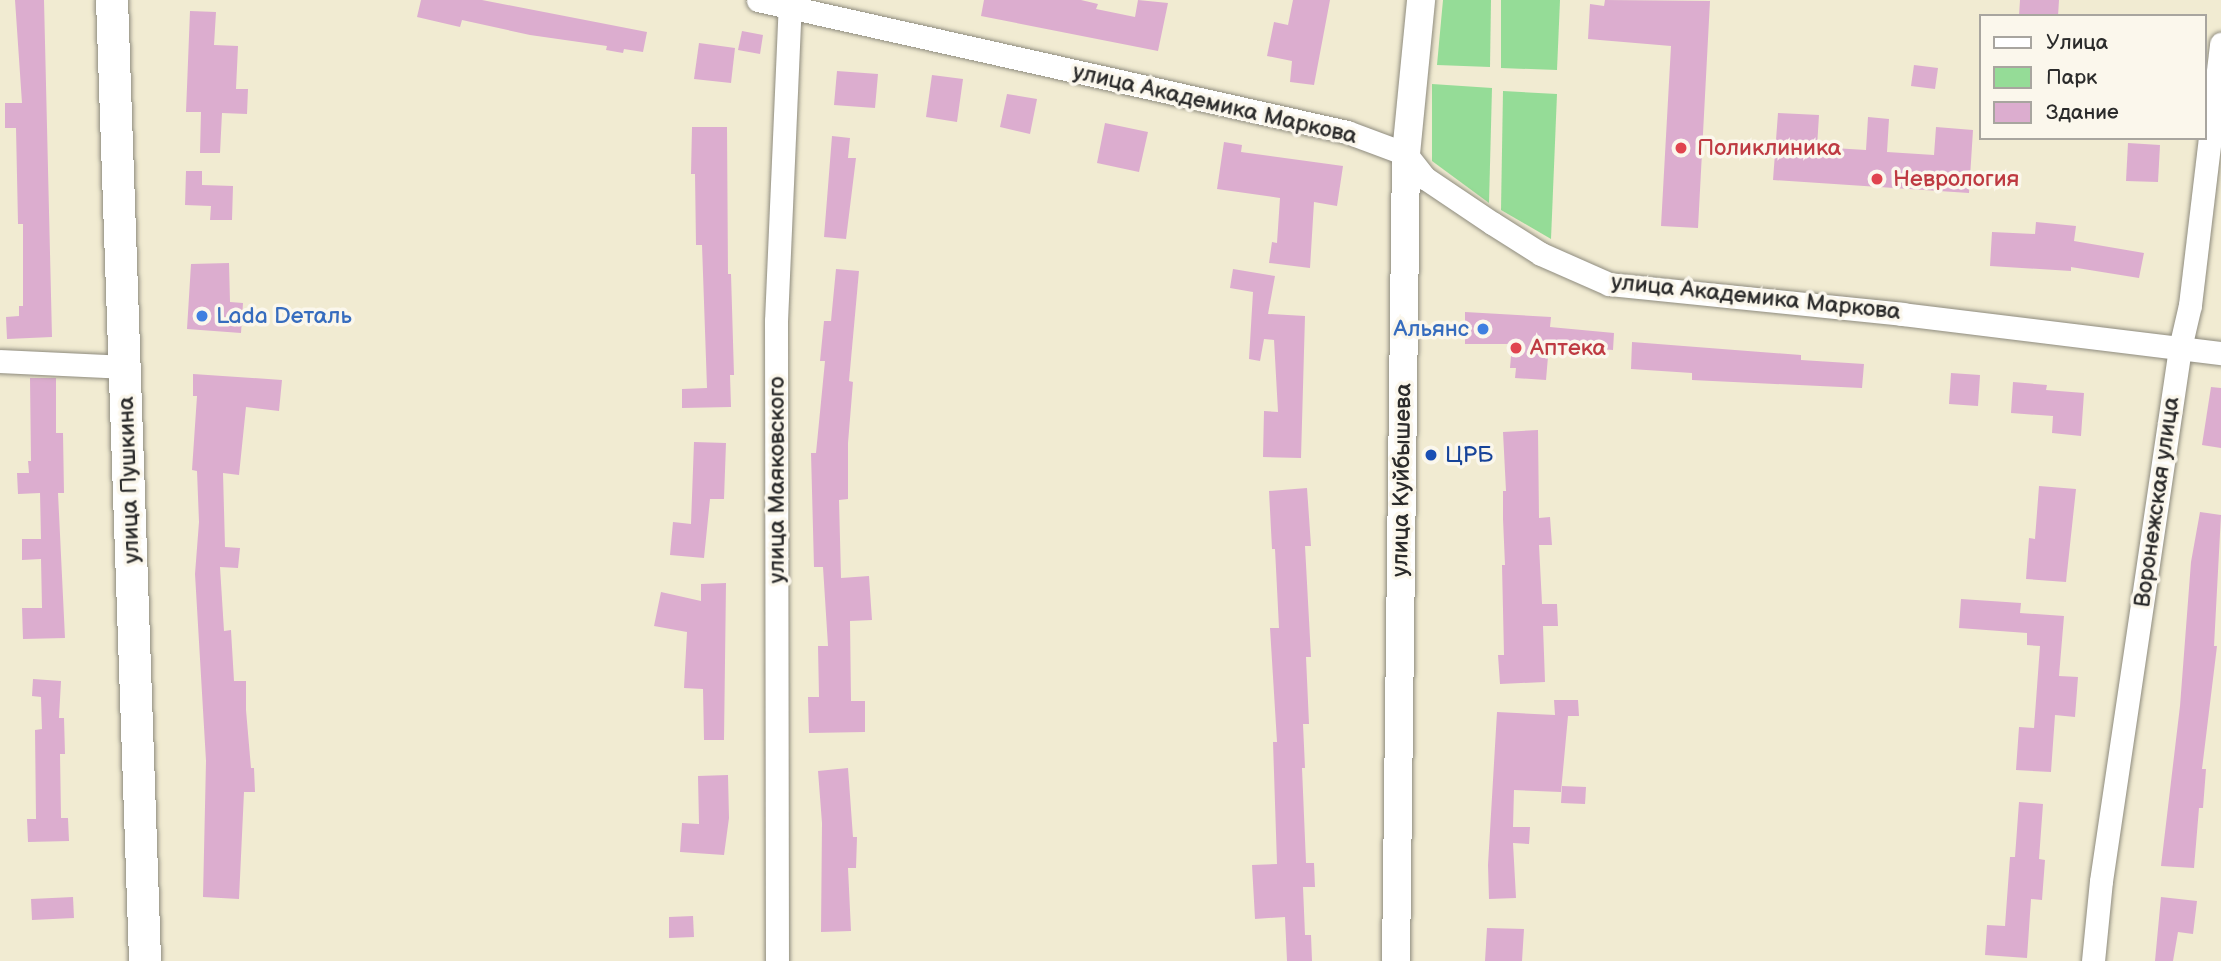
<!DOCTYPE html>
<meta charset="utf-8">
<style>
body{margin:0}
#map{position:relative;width:2221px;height:961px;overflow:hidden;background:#f1ebd2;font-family:"Balsamiq Sans",sans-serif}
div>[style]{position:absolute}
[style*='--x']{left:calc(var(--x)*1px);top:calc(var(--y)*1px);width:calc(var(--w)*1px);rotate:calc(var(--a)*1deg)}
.green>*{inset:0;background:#95dc97}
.building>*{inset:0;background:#dcadcf}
.roads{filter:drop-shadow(0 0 2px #8e8b7e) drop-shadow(0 0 2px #8e8b7e)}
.minor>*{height:23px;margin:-11.5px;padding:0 11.5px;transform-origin:11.5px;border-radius:11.5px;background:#fff}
.tertiary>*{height:28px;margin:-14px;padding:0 14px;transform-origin:14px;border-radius:14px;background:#fff}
.secondary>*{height:32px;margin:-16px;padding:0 16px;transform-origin:16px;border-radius:16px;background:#fff}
.dots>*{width:19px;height:19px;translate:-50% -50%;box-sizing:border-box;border:4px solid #fbf7ec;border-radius:50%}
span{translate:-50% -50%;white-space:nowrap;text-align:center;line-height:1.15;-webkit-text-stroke:7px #fbf7ec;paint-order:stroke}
.street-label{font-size:23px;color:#2b2b2b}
.health-label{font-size:23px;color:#be3a42}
.left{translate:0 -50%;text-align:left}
.shop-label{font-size:23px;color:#366cbe}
.right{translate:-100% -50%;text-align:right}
.transit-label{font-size:23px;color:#164399}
.legend{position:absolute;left:1979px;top:14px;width:228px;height:126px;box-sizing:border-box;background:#fbf7ec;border:2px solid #a8a59f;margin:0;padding:9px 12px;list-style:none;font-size:21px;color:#2b2b2b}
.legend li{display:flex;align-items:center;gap:14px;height:35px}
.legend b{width:35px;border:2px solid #a8a59f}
</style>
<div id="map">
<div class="green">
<div style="clip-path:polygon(1443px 0,1491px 0,1490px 67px,1437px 65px)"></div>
<div style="clip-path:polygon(1501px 0,1560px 0,1557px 70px,1501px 68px)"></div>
<div style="clip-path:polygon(1432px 84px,1492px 88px,1489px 203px,1432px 161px)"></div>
<div style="clip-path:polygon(1503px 91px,1557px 94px,1551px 239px,1501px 210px)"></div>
</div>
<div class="building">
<div style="clip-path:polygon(15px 0,44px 0,52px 337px,7px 339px,6px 317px,19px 316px,19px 306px,23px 306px,23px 224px,18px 224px,16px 128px,5px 128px,5px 103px,22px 103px)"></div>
<div style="clip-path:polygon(421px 0,482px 0,647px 32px,643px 52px,624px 49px,623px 53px,606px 50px,607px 46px,530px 35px,462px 20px,460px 27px,417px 17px)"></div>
<div style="clip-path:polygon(984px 0,1081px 0,1098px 4px,1096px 9px,1135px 17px,1138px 0,1168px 3px,1158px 51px,981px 16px)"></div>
<div style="clip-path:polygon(1293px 0,1330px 0,1314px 85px,1290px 82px,1292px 61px,1267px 56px,1274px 22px,1288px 25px)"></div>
<div style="clip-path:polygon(1605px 0,1710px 1px,1698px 228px,1661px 226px,1671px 46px,1588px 39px,1590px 4px,1604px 6px)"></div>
<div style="clip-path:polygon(2020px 0,2059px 0,2058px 16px,2019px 16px)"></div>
<div style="clip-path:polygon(190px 11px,216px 12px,214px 45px,238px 46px,236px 89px,248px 89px,247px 114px,222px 113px,220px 153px,200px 153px,201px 112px,186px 112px)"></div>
<div style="clip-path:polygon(742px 31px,763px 35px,760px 54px,738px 50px)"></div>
<div style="clip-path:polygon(699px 43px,735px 48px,731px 83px,694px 79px)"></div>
<div style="clip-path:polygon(1914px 65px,1938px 68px,1935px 89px,1911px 86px)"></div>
<div style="clip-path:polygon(837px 71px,878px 74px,875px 108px,834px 105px)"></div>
<div style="clip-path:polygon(932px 75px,963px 79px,957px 122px,926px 117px)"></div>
<div style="clip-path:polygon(1007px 94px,1037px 99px,1030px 134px,1000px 127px)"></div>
<div style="clip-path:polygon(1778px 113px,1819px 115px,1817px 147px,1866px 150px,1868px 117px,1889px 119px,1887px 152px,1934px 155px,1936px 127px,1973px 130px,1969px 193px,1773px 180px)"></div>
<div style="clip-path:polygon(1105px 123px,1148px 132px,1139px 172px,1097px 163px)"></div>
<div style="clip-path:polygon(692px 127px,727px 127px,728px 274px,731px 274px,734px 375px,730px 375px,731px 407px,682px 408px,682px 389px,707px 388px,702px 245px,696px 245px,695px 174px,691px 174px)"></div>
<div style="clip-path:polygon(832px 136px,850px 138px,848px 158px,856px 158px,846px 239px,824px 237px)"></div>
<div style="clip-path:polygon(1224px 142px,1242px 145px,1241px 152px,1343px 166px,1337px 206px,1314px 202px,1310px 268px,1269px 263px,1272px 242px,1277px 243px,1280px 198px,1217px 189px)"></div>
<div style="clip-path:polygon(2128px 143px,2160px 145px,2158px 182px,2126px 181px)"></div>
<div style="clip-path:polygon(186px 171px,202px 171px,202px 185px,233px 186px,232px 220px,210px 220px,211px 206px,185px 205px)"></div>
<div style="clip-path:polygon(2036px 222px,2076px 226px,2074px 241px,2144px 253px,2139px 278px,2071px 267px,2071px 271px,1990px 266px,1992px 232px,2035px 234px)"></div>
<div style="clip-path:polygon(229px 263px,230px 302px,243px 303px,241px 333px,187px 329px,191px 264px)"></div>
<div style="clip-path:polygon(836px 269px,859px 271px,849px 381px,853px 382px,848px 443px,848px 499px,839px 500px,841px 578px,869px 576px,872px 620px,850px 621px,851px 701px,865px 701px,865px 732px,809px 733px,808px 697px,819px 697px,818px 646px,828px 646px,823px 567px,814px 567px,811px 453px,816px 453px,825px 361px,820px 361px,824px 321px,831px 321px)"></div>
<div style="clip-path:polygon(1233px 269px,1275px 276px,1268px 314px,1305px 316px,1301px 458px,1263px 457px,1264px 411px,1278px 412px,1274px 340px,1264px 339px,1260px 361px,1249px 359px,1253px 292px,1230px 288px)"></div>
<div style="clip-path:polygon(1465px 312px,1551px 317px,1550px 327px,1614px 333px,1613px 350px,1549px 345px,1546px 380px,1515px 378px,1516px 368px,1510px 368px,1512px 344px,1465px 344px)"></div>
<div style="clip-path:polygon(1632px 342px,1801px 355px,1801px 360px,1864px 364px,1862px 388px,1692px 380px,1692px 373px,1631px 369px)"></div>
<div style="clip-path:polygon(1951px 373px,1980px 375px,1978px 406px,1949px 404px)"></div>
<div style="clip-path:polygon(193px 374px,282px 380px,279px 411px,246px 407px,239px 475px,223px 473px,225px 547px,240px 548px,238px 568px,220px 567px,224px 631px,231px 630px,234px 681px,246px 681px,246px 710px,251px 768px,254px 768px,255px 792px,244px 792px,239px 899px,203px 897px,206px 761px,195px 574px,199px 522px,197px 471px,192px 470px,197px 396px,193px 396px)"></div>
<div style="clip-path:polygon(30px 378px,56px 378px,56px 433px,63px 433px,64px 493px,58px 493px,65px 638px,23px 639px,22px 608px,42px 608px,41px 559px,22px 560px,22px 539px,41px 539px,40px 493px,18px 494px,17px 473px,29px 473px,28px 461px,31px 461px)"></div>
<div style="clip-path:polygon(2013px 382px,2047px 385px,2046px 390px,2084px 393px,2081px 436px,2052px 433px,2053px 416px,2011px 413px)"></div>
<div style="clip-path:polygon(2211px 387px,2221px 388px,2221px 448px,2202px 445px)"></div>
<div style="clip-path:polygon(1538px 430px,1539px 518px,1550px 517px,1552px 545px,1539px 545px,1542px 604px,1557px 604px,1558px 626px,1543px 626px,1545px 682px,1500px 684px,1498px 655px,1504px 655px,1502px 565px,1505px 565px,1503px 519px,1503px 491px,1506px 491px,1503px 432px)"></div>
<div style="clip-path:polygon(694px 442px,726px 443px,724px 499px,710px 499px,704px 558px,670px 555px,673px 522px,691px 524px)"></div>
<div style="clip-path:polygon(2039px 486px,2076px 489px,2066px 582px,2026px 579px,2029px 538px,2035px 539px)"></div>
<div style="clip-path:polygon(1307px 488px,1311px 546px,1305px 546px,1311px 657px,1306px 657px,1309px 724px,1303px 724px,1305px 768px,1302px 768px,1306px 863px,1314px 863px,1315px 887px,1303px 887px,1305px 935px,1311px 935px,1312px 961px,1287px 961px,1285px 917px,1255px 919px,1252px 865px,1277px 864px,1273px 742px,1277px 742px,1270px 628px,1279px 628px,1275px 549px,1272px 549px,1269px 491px)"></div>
<div style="clip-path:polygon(2200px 512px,2221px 515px,2214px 646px,2217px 646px,2202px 769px,2206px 769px,2203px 808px,2199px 808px,2194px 868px,2161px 866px,2180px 706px,2191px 562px)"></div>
<div style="clip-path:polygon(726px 583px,724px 740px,704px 740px,703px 689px,684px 688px,687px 632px,654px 626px,661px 592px,701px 601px,701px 584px)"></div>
<div style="clip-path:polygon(1961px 599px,2021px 603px,2020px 613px,2064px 616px,2059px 676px,2078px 677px,2075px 717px,2055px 715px,2051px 772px,2016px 770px,2019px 727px,2034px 728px,2040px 646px,2027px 645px,2027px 633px,1959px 628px)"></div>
<div style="clip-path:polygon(33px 679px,61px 681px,59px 718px,64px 718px,65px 754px,60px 754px,61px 818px,68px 818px,69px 841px,28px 842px,27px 819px,36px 819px,35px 730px,42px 729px,41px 697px,32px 696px)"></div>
<div style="clip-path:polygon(1554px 700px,1578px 700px,1579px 716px,1565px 716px,1568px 716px,1561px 792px,1514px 790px,1513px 827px,1530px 827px,1529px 844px,1513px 843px,1516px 898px,1489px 899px,1488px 865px,1497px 712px,1555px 715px)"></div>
<div style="clip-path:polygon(848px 768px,853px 837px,857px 837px,856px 868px,848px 868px,851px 931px,821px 932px,822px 823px,818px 771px)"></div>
<div style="clip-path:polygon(728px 775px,729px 818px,724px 855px,680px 852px,682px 823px,699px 824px,698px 776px)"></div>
<div style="clip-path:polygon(1562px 786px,1586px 787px,1585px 804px,1561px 803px)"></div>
<div style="clip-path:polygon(2019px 802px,2043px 804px,2039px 859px,2045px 860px,2042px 900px,2031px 899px,2027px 958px,1985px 955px,1987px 925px,2005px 926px,2010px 857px,2015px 857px)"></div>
<div style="clip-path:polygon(73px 897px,74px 918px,32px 920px,31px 899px)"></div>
<div style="clip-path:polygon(2161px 897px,2197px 901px,2193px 934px,2178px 932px,2173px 961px,2155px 961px)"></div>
<div style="clip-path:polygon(693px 916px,694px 937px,669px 938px,669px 917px)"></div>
<div style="clip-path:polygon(1487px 928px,1524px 929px,1522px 961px,1485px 961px)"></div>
</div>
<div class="roads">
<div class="minor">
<div style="--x:758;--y:0;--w:604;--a:12.63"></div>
<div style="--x:1347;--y:132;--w:63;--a:20.4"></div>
<div style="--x:1406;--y:154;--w:31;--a:52"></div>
<div style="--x:1425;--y:178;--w:81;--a:33.9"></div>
<div style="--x:1492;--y:223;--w:58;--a:32.3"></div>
<div style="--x:1541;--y:254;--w:74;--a:23.8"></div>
<div style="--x:1609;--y:284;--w:295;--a:5.8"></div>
<div style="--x:1902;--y:314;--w:321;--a:7"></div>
<div style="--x:0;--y:361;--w:126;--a:2.7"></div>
<div style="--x:777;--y:961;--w:640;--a:-90.09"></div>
<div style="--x:776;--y:321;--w:321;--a:-87.5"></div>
<div style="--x:2093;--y:961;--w:80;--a:-84.3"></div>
<div style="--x:2101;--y:881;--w:539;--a:-81.57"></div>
<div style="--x:2180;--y:348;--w:44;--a:-76.9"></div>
<div style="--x:2190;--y:305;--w:263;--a:-83.2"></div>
</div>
<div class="tertiary">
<div style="--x:1396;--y:961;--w:807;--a:-89.29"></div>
<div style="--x:1406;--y:154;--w:155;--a:-84.4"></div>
</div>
<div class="secondary">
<div style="--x:112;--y:0;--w:962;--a:88.03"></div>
</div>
</div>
<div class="dots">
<div style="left:1681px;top:148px;background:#e0444e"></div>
<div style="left:1877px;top:179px;background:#e0444e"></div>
<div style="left:202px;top:316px;background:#3f7fe0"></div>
<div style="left:1483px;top:329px;background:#3f7fe0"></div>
<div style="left:1516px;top:348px;background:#e0444e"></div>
<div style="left:1431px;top:455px;background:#1a4fb4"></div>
</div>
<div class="street-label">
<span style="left:1215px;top:104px;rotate:13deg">улица Академика Маркова</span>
<span style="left:1756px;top:297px;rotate:6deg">улица Академика Маркова</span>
<span style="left:129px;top:480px;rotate:-92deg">улица Пушкина</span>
<span style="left:777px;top:480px;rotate:-90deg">улица Маяковского</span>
<span style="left:1402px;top:480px;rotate:-89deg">улица Куйбышева</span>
<span style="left:2157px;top:502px;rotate:-82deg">Воронежская улица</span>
</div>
<div class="health-label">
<span class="left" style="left:1697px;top:148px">Поликлиника</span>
<span class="left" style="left:1893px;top:179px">Неврология</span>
<span class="left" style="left:1530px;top:348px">Аптека</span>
</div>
<div class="shop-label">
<span class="left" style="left:216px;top:316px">Lada Dеталь</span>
<span class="right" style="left:1469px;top:329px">Альянс</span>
</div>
<div class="transit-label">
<span class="left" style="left:1445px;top:455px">ЦРБ</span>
</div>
<ul class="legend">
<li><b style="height:9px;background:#fff"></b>Улица</li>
<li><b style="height:19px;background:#95dc97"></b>Парк</li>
<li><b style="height:19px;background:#dcadcf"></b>Здание</li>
</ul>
</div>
